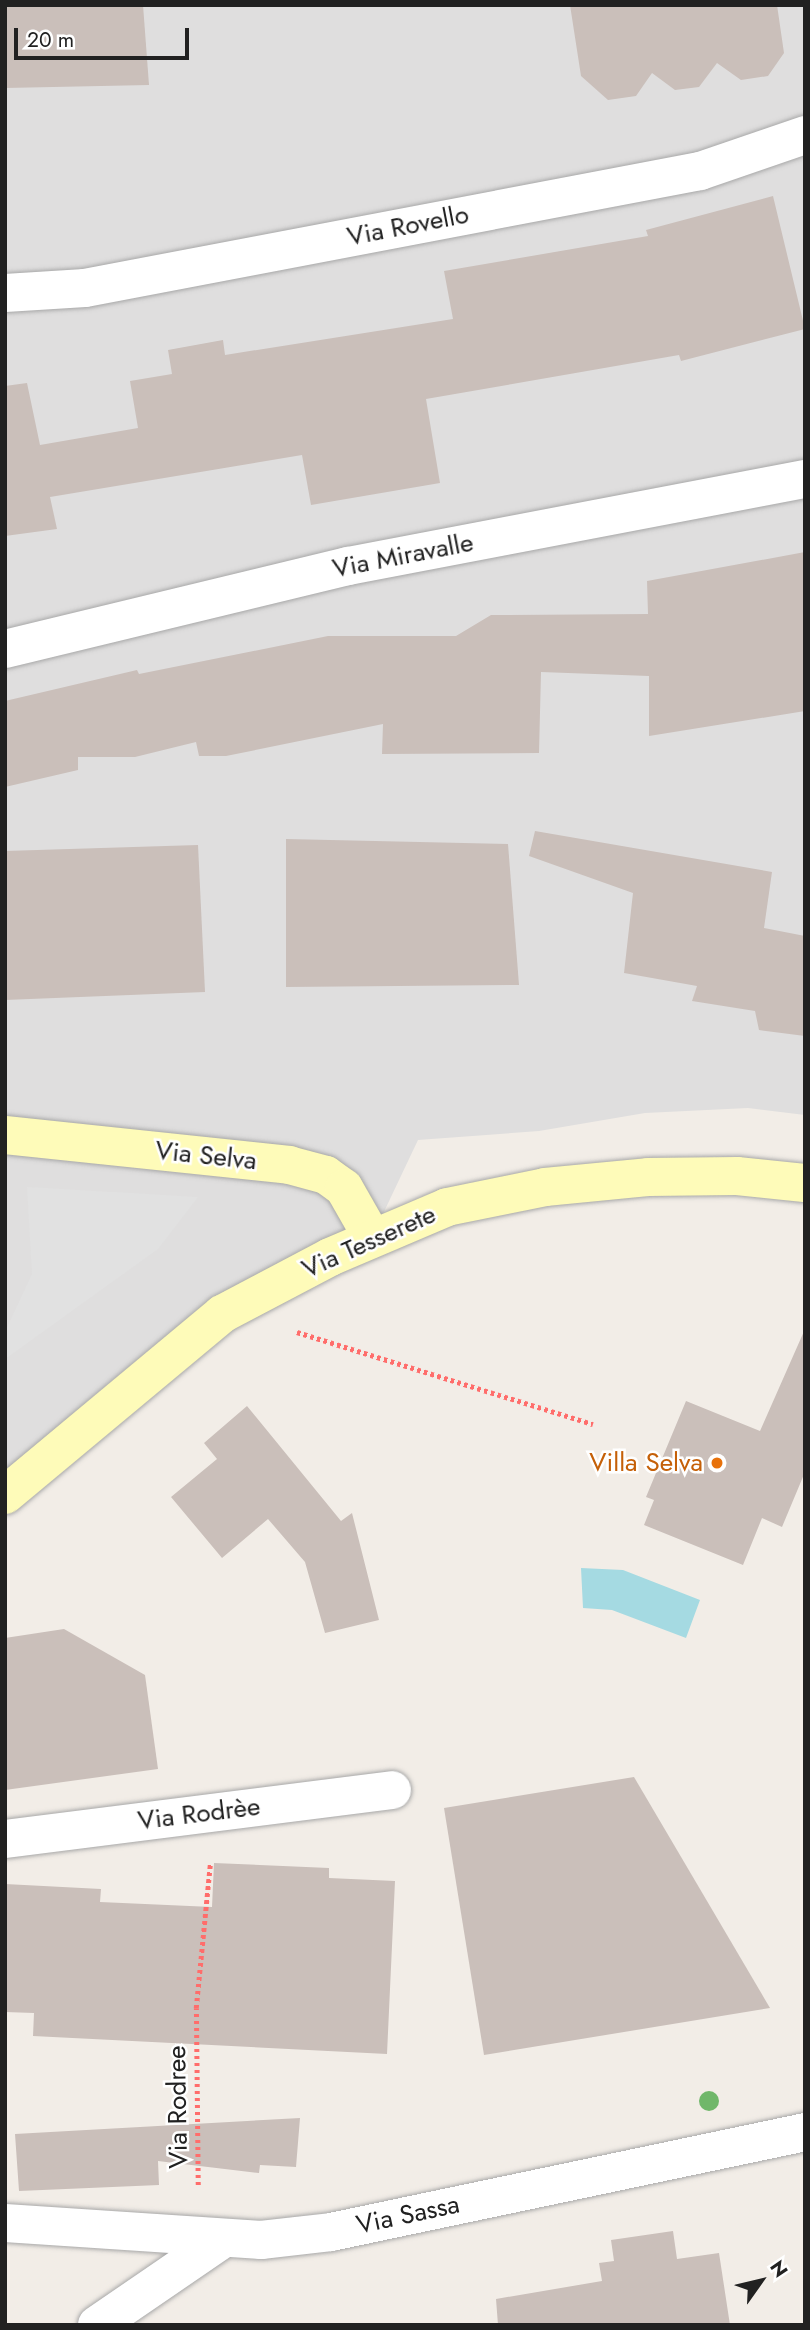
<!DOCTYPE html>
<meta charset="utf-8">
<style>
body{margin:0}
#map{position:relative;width:810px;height:2330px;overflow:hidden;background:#f2ede7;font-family:Jost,sans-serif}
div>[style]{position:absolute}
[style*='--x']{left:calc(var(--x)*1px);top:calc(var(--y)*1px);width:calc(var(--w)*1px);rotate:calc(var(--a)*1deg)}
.residential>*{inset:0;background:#dfdede}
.parking>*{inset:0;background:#e1e1e1}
.water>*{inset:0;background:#a5dae2}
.building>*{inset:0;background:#cabfba}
.path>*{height:4.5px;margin-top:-2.25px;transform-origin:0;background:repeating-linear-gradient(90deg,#ff6d6b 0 3.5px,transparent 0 7px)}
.roads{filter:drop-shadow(0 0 2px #a8a8a8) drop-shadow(0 0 2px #a8a8a8)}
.street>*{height:38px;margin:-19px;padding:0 19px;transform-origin:19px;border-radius:19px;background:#fff}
.secondary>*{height:38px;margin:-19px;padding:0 19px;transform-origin:19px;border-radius:19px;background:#fefbb9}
.trees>*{width:20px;height:20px;margin:-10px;border-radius:50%;background:#70b76a}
.dots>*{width:19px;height:19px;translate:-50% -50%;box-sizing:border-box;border:4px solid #fff;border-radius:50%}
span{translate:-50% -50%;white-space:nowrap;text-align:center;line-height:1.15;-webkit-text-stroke:5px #fff;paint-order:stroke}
.street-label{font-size:26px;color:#212121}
.food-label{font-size:26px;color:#c56008}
.right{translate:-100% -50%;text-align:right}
.frame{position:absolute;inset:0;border:7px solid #212121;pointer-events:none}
.north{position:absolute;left:726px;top:2246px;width:70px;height:70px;-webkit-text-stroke:5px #fff;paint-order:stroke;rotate:56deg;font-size:19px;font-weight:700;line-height:28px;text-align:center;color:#212121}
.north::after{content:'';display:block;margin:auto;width:24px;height:32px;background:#212121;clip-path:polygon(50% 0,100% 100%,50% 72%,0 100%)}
.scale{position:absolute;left:14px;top:28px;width:175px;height:32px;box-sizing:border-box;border:4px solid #212121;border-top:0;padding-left:9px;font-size:21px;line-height:24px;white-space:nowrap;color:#212121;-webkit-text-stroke:5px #fff;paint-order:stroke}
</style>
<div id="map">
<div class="residential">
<div style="clip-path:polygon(5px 5px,805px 5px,805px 1115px,748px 1108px,645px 1113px,539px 1131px,418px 1140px,372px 1237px,330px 1257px,5px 1495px)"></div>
</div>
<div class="parking">
<div style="clip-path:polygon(27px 1187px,198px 1197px,158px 1249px,5px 1359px,5px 1332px,32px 1274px)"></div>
</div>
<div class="water">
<div style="clip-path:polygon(581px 1568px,623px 1570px,700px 1600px,686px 1638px,612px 1610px,583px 1608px)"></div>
</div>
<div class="building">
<div style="clip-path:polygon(5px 5px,143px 5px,149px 85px,5px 88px)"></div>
<div style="clip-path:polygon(570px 5px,777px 5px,784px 53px,768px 76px,741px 80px,717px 63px,699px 87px,675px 90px,652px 73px,636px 96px,608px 100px,581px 76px)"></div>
<div style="clip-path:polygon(773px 196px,805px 329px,681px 361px,679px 355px,426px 399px,440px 483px,311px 505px,302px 455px,50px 497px,57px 529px,5px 536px,5px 386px,27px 383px,40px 445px,138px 428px,130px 381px,172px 374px,168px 350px,223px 340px,225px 355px,453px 319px,444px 271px,648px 236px,646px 230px)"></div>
<div style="clip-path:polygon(805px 552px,805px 711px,649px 736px,649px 676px,541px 672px,539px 753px,382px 754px,383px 724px,226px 756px,199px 756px,196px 742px,135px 757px,78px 757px,78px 770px,5px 787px,5px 701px,137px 670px,139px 674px,328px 636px,456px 636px,491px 615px,648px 614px,647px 581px)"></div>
<div style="clip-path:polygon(535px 831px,772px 872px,764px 928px,805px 936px,805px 1036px,759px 1030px,755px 1011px,692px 1001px,697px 986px,624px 973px,633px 893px,529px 856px)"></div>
<div style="clip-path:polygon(286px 839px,508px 844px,519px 985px,286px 987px)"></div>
<div style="clip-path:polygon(198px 845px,205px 992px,5px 1000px,5px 851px)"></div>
<div style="clip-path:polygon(805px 1329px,805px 1472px,782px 1527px,762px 1518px,743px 1565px,644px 1525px,654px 1500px,646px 1497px,686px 1401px,760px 1431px)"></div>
<div style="clip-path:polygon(247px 1406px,341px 1521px,352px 1513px,379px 1620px,325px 1633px,305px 1562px,268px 1519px,222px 1558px,171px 1497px,217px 1459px,204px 1443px)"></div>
<div style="clip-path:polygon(64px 1629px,145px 1675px,158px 1769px,5px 1790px,5px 1638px)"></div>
<div style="clip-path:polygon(634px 1777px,770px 2008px,484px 2055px,444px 1808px)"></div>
<div style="clip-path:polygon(214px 1863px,329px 1868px,329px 1878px,395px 1881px,387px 2054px,33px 2036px,34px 2013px,5px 2012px,5px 1884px,101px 1889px,100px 1902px,212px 1907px)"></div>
<div style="clip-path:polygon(300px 2118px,296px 2167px,260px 2165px,259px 2173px,158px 2161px,159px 2185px,19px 2191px,15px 2134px)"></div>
<div style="clip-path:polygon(673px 2231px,677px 2259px,719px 2253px,730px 2325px,498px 2325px,496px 2299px,602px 2281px,599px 2263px,614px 2261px,611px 2240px)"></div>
</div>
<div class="path">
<div style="--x:297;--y:1332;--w:310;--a:17.3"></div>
<div style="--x:198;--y:2185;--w:177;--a:-90.6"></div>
<div style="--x:196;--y:2008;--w:144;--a:-84.4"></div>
</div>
<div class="roads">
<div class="street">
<div style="--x:5;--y:293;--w:80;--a:-3.6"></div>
<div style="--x:85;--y:288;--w:626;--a:-10.77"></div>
<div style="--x:700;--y:171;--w:111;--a:-18.9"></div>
<div style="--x:5;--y:649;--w:353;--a:-13.6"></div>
<div style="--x:348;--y:566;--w:465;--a:-10.8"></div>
<div style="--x:5;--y:1839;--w:390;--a:-7.2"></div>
<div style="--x:5;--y:2223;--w:257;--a:3.8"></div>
<div style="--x:261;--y:2240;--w:70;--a:-6.5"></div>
<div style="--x:331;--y:2232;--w:484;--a:-11.9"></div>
<div style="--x:97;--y:2325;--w:154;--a:-34.4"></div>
</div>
<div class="secondary">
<div style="--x:5;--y:1135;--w:286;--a:6"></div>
<div style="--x:289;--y:1165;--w:38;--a:15"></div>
<div style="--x:326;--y:1175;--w:22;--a:36"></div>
<div style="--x:344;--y:1188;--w:56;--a:60.3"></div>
<div style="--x:5;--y:1495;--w:283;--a:-39.8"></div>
<div style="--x:222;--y:1314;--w:122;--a:-27.8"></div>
<div style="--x:330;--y:1257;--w:127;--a:-23.1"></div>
<div style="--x:447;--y:1207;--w:100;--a:-11.5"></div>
<div style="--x:545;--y:1187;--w:103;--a:-5.5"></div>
<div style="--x:648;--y:1177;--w:89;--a:-0.6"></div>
<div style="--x:737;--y:1176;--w:68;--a:5.9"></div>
</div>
</div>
<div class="trees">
<div style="left:709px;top:2101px"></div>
</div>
<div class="dots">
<div style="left:717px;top:1463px;background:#e8710a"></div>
</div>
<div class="street-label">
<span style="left:408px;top:226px;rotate:-11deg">Via Rovello</span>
<span style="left:403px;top:556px;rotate:-11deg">Via Miravalle</span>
<span style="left:206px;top:1156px;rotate:6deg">Via Selva</span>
<span style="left:369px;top:1242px;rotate:-24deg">Via Tesserete</span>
<span style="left:199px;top:1814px;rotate:-7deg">Via Rodrèe</span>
<span style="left:178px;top:2107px;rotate:-91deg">Via Rodree</span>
<span style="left:408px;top:2215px;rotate:-12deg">Via Sassa</span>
</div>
<div class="food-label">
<span class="right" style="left:703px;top:1463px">Villa Selva</span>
</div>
<div class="frame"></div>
<div class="north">N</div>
<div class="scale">20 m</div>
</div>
